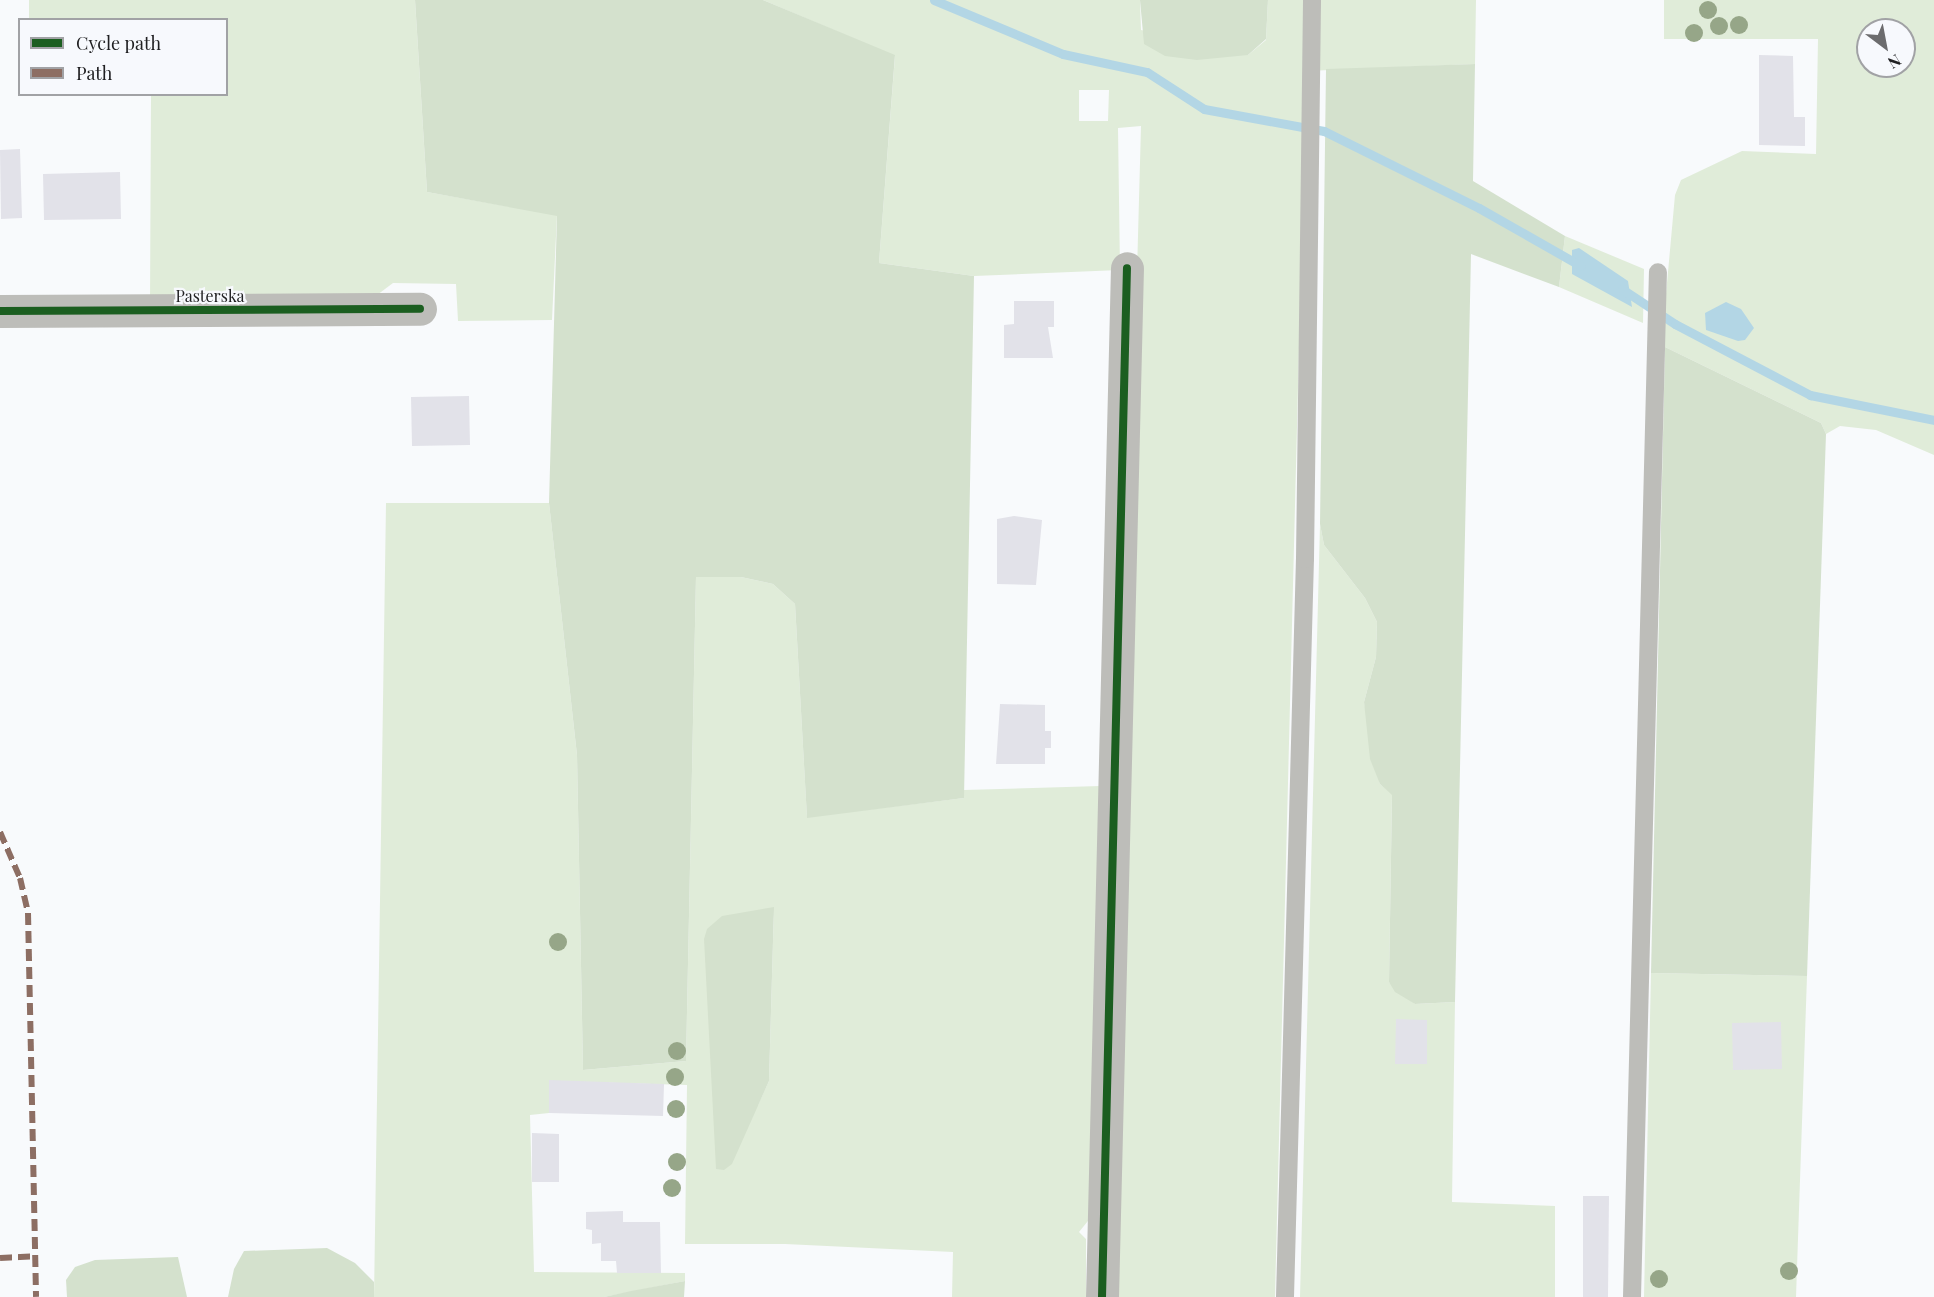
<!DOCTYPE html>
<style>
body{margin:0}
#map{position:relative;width:1934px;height:1297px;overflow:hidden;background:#f8fafc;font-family:"Playfair Display",serif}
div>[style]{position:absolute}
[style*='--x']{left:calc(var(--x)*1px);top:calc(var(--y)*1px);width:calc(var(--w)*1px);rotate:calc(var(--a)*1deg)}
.green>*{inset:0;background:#e0ecd9}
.forest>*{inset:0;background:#d4e1cd}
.water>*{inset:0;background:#b3d6e5}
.stream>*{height:9px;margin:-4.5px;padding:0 4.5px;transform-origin:4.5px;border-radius:4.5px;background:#b3d6e5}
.building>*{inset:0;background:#e2e2e9}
.lane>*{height:18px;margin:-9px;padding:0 9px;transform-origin:9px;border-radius:9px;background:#bdbdb9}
.street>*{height:33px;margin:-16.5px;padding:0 16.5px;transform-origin:16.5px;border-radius:16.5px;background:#bdbdb9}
.quiet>*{height:6px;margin-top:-3px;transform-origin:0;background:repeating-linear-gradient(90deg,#8d6e63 0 12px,transparent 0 18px)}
.cycleway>*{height:8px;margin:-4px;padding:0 4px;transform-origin:4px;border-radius:4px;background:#1b5e20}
.trees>*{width:18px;height:18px;margin:-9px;border-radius:50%;background:#96a688}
span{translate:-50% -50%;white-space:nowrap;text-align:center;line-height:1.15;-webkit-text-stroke:4.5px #f7f9fd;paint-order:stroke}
.street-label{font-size:16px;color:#202022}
.legend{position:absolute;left:18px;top:18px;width:210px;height:78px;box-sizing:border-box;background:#f7f9fd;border:2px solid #a1a2a5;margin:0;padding:8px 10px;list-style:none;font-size:18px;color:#202022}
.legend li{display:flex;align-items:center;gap:12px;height:30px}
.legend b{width:30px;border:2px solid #a1a2a5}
.north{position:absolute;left:1856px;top:18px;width:60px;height:60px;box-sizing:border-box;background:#f7f9fd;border:2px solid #a1a2a5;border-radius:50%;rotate:148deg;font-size:16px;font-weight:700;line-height:24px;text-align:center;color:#202022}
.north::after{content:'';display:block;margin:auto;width:21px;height:27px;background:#6c6c6e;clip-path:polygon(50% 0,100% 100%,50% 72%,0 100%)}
</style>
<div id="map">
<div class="green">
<div style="clip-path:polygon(29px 0,415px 0,427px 192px,557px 215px,552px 320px,458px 321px,456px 284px,393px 283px,369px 301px,150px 303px,151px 95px,226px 94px,226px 20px,29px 20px)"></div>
<div style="clip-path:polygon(evenodd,763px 0,1140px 0,1141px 30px,1248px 55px,1266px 40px,1268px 0,1476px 0,1475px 64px,1306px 71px,1275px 1297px,1109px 1297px,1141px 126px,1118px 128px,1120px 270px,974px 276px,879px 263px,895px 56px,763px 0,1079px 90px,1109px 90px,1108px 121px,1079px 121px,1079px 90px)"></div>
<div style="clip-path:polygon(evenodd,1664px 0,1934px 0,1934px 455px,1876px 430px,1840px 426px,1826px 434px,1821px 423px,1665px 347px,1662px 338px,1675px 195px,1681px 180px,1742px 151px,1816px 154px,1818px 39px,1664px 39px,1664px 0,1868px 30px,1904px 30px,1904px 66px,1868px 66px,1868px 30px)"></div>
<div style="clip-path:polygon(1565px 236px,1644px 269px,1643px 323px,1559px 287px)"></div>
<div style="clip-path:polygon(evenodd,386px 503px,549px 503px,577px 755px,583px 1070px,686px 1061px,696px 577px,741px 577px,773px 584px,795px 604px,807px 817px,964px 798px,964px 790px,1100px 786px,1092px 1216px,1079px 1232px,1086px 1239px,1086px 1297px,952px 1297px,953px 1252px,785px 1244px,685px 1244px,687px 1085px,549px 1081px,549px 1113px,530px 1115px,534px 1272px,685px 1273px,685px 1281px,604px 1297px,374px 1297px,386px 503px,774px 907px,769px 1081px,758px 1105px,774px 907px)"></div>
<div style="clip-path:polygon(1320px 524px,1324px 545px,1365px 598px,1377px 622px,1376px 657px,1364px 702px,1380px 784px,1392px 794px,1389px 982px,1415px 1004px,1455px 1002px,1452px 1202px,1555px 1206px,1555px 1297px,1300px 1297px)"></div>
<div style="clip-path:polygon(1651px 973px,1807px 976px,1796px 1297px,1644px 1297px)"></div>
</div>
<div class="forest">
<div style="clip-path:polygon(415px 0,763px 0,895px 55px,879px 263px,974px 276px,964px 798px,807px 818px,795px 604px,773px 584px,741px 577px,696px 577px,686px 1061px,583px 1070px,577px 755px,549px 503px,557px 216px,427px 192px)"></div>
<div style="clip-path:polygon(1140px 0,1268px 0,1266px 39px,1248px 55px,1197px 60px,1165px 56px,1144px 44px)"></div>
<div style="clip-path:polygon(1475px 64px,1473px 181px,1565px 236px,1559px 287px,1471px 254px,1455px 1002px,1415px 1004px,1395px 992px,1389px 982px,1392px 795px,1380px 784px,1370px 759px,1364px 702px,1376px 657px,1377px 622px,1365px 598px,1324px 545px,1320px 524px,1326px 69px)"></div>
<div style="clip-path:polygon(1665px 347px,1821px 423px,1826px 434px,1807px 976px,1651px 973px)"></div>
<div style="clip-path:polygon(774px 907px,769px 1081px,732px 1164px,724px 1170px,716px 1169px,704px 939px,707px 929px,722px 916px)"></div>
<div style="clip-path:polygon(327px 1248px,355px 1263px,374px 1282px,374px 1297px,228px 1297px,234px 1269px,244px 1251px)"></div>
<div style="clip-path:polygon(178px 1257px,187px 1297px,67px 1297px,66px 1280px,75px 1267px,95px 1260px)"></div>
<div style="clip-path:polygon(685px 1281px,684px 1297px,604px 1297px,631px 1291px)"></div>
</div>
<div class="water">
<div style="clip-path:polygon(1579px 248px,1628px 281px,1632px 307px,1572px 274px,1572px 250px)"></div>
<div style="clip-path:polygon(1726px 302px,1741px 309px,1754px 328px,1745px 340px,1738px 341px,1706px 330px,1705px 313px)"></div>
</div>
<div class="stream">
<div style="--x:934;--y:0;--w:140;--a:22.7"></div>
<div style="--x:1063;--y:54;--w:86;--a:12.1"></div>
<div style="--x:1147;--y:72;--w:68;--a:33"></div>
<div style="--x:1204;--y:109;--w:122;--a:10.4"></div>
<div style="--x:1324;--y:131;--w:173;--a:26.4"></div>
<div style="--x:1479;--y:208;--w:117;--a:29.6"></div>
<div style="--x:1622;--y:289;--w:64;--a:33.4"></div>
<div style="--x:1675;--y:324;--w:153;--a:27.7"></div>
<div style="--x:1810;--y:395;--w:126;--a:11.4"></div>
</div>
<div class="building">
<div style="clip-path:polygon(1759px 55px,1793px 56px,1794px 117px,1805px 117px,1805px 146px,1759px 145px)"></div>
<div style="clip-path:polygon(20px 149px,22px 218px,1px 219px,0 150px)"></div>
<div style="clip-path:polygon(120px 172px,121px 219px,44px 220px,43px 174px)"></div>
<div style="clip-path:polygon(1014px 301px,1054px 301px,1054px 327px,1048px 327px,1053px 358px,1004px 358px,1004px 325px,1014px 324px)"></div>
<div style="clip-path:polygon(469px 396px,470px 445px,412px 446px,411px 397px)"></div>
<div style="clip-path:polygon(1014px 516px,1042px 520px,1036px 585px,997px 584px,997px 519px)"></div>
<div style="clip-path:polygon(1000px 704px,1045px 705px,1045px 731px,1051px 731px,1051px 748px,1045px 748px,1045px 764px,996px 764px)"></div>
<div style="clip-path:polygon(1396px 1019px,1427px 1020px,1427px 1064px,1395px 1064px)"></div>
<div style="clip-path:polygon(1781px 1022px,1782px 1069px,1733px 1070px,1732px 1023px)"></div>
<div style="clip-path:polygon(549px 1080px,664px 1084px,663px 1116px,549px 1113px)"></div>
<div style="clip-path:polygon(532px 1133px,559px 1134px,559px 1182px,532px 1182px)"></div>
<div style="clip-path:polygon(1583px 1196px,1609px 1196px,1608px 1297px,1583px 1297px)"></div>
<div style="clip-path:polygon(623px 1211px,623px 1222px,660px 1222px,661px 1273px,617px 1273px,616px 1261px,601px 1261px,601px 1243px,592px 1244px,592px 1230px,586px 1229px,586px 1212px)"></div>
</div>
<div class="lane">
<div style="--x:1285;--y:1297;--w:738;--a:-88.45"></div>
<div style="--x:1305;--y:559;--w:559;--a:-89.28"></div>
<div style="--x:1632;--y:1297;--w:1025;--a:-88.55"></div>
</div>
<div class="street">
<div style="--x:0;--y:311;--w:420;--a:-0.3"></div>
<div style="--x:1102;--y:1297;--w:1029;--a:-88.61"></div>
</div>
<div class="quiet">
<div style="--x:0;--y:832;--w:50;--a:66.5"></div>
<div style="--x:20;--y:878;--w:36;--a:77"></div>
<div style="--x:28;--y:913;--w:384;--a:88.8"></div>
<div style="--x:0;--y:1258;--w:35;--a:-3"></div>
</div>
<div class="cycleway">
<div style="--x:0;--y:311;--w:420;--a:-0.3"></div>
<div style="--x:1102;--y:1297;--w:1029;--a:-88.61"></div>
</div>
<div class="trees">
<div style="left:1708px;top:10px"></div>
<div style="left:1739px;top:25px"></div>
<div style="left:1719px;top:26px"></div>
<div style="left:1694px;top:33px"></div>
<div style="left:558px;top:942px"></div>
<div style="left:677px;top:1051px"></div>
<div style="left:675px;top:1077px"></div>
<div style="left:676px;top:1109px"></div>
<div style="left:677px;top:1162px"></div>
<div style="left:672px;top:1188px"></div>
<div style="left:1789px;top:1271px"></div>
<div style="left:1659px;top:1279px"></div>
</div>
<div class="street-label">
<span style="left:210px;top:296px">Pasterska</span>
</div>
<ul class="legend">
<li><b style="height:8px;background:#1b5e20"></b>Cycle path</li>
<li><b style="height:8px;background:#8d6e63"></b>Path</li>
</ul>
<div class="north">N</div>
</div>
